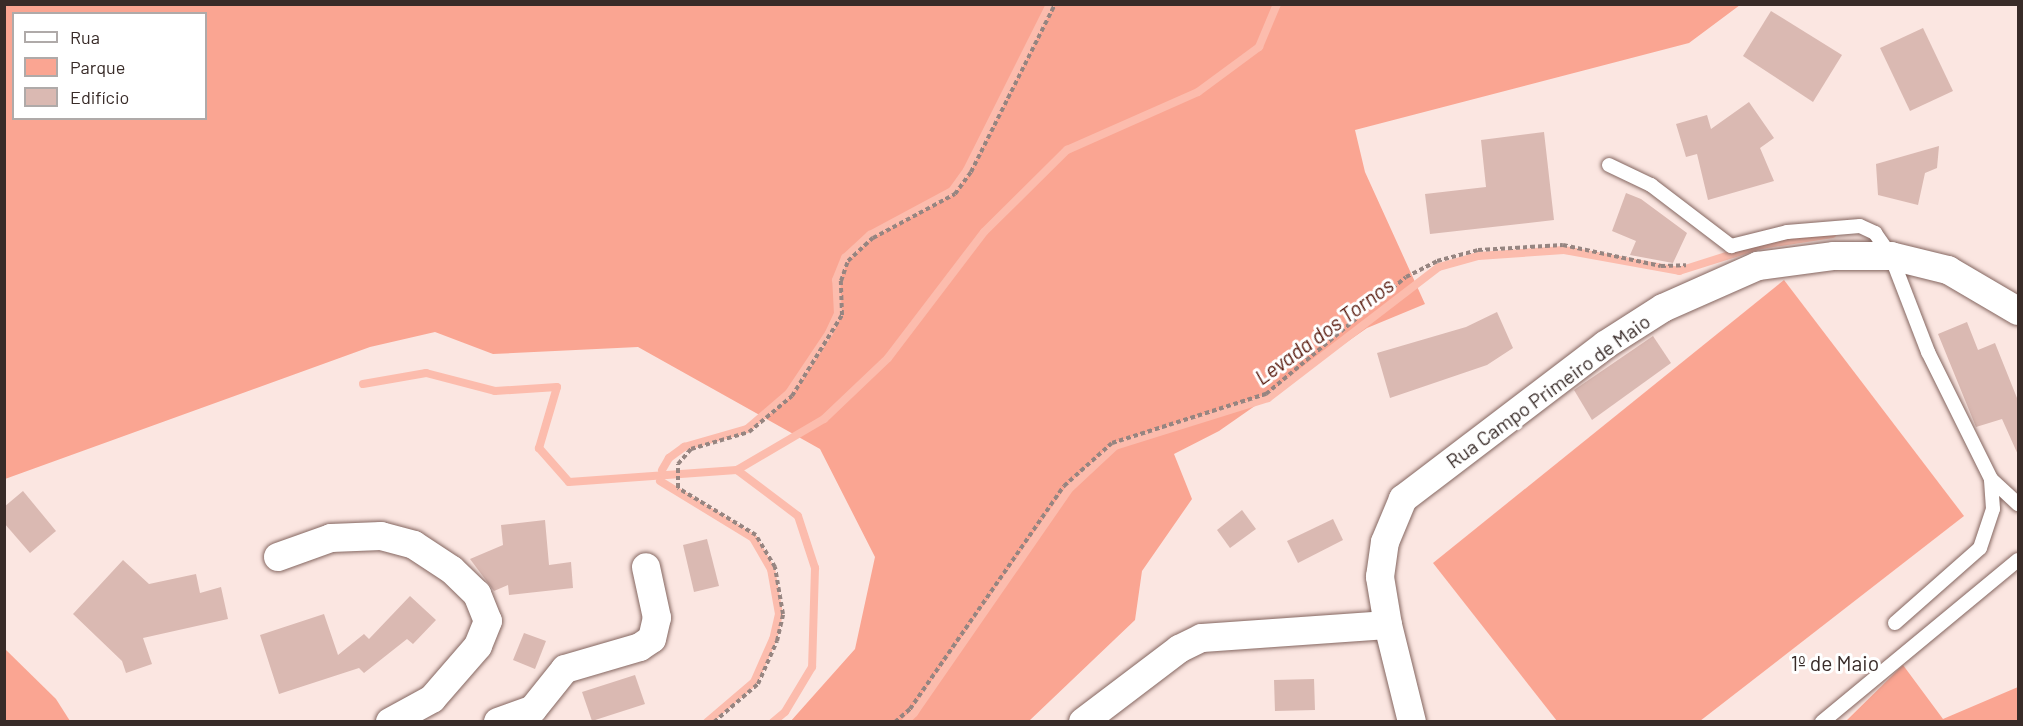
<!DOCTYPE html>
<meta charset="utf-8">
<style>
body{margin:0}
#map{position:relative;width:2023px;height:726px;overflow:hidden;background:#fbe6e1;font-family:Barlow,sans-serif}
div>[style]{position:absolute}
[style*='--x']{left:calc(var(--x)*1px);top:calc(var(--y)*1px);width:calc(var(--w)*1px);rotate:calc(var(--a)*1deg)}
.green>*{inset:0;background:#faa592}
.stream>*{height:8px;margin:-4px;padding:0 4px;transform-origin:4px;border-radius:4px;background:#fcbcad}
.building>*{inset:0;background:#dab9b2}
.path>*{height:4px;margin-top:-2px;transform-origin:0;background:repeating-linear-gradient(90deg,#968581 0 4.5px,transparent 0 7.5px)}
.roads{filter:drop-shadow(0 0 2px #846660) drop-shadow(0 0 2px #846660)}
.service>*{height:14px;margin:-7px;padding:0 7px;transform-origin:7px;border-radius:7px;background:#fff}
.minor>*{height:28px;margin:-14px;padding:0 14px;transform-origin:14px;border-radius:14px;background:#fff}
span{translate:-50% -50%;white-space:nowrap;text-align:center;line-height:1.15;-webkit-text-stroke:6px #fff;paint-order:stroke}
.street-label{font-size:20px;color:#382b28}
.water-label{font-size:21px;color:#56170a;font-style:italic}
.neighbourhood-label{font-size:21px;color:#382b28}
.frame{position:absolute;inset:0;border:6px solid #382b28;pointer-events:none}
.legend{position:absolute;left:12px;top:12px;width:195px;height:108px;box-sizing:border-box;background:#fff;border:2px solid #afaaa9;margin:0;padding:8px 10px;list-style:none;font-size:18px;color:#382b28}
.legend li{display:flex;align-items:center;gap:12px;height:30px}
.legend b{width:30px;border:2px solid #afaaa9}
</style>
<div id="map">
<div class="green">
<div style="clip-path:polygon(evenodd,5px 4px,1740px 4px,1740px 5px,1689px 43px,1355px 130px,1365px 172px,1425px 304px,1367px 328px,1219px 431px,1174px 454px,1192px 499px,1142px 571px,1135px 620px,1029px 721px,790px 722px,855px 649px,875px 557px,820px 449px,638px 347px,493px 354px,435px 332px,370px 347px,5px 479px,5px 4px,14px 14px,206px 14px,206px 118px,14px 118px,14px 14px)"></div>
<div style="clip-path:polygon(1784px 280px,1964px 516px,1700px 721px,1557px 721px,1433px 563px)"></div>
<div style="clip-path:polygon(4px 648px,56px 699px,70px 721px,5px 721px)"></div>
<div style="clip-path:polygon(1903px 665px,1943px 719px,2018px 687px,2018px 721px,1846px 721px)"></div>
</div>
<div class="stream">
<div style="--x:363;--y:384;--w:64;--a:-9.9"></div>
<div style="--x:426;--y:373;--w:71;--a:14.6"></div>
<div style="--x:495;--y:391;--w:62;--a:-3.7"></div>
<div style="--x:557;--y:387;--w:64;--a:106.4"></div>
<div style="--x:539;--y:448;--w:45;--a:48.6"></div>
<div style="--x:569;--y:482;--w:168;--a:-4.1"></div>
<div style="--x:737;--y:470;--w:101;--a:-30.4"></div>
<div style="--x:824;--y:419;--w:88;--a:-43.6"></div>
<div style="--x:888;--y:358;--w:158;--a:-52.7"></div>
<div style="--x:984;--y:232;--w:117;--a:-44.7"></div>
<div style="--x:1067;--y:150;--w:143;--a:-23.9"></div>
<div style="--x:1198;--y:92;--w:76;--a:-36.4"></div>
<div style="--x:1259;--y:47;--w:47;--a:-67.3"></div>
<div style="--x:662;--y:470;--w:14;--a:-60"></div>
<div style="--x:669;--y:458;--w:19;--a:-36"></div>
<div style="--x:684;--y:447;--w:66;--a:-15.9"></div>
<div style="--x:747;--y:429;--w:55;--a:-40.6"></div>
<div style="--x:789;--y:393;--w:72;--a:-56.3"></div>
<div style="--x:829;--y:333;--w:21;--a:-65"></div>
<div style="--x:838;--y:314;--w:34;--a:-93"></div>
<div style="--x:836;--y:280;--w:24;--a:-68"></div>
<div style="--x:845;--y:258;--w:34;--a:-43"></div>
<div style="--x:870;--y:235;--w:93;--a:-28.2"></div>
<div style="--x:952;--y:191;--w:26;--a:-54"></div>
<div style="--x:967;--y:170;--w:186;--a:-63.4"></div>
<div style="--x:737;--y:470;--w:76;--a:37"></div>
<div style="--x:798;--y:516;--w:55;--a:71.9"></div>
<div style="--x:815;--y:568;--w:99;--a:91.7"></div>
<div style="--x:812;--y:667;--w:52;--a:121"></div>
<div style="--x:785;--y:712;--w:16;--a:140"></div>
<div style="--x:660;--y:481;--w:109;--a:31.5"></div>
<div style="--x:753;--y:538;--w:36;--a:60"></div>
<div style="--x:771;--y:569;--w:46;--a:79.9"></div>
<div style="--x:779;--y:614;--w:26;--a:103"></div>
<div style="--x:773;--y:639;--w:47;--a:113.8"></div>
<div style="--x:754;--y:682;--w:62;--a:139.6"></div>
<div style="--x:905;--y:722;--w:13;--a:-45"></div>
<div style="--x:914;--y:713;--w:274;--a:-55.3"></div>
<div style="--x:1070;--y:488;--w:62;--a:-43"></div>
<div style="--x:1115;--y:446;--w:160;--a:-17.4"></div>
<div style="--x:1268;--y:398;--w:215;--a:-37.5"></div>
<div style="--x:1439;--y:267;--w:41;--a:-15.8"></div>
<div style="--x:1478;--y:256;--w:86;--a:-4"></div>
<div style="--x:1564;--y:250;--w:117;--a:10.3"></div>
<div style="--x:1679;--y:271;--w:86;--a:-17.6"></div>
<div style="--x:1761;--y:245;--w:72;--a:-8.8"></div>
</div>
<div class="building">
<div style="clip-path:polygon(1771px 11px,1842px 55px,1813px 102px,1743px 56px)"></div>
<div style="clip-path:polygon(1923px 28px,1953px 91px,1910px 111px,1880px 48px)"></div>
<div style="clip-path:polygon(1749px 102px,1774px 138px,1760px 148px,1774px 181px,1708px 200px,1697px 154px,1686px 157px,1676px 124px,1707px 115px,1711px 129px)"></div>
<div style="clip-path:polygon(1544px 132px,1554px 220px,1430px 234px,1425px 194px,1486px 187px,1481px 140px)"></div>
<div style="clip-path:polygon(1939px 146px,1937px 168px,1925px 173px,1918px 205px,1878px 195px,1876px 164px)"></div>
<div style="clip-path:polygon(1626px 193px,1641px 199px,1687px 233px,1673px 263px,1630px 255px,1636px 241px,1612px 231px)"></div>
<div style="clip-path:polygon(1497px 312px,1513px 348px,1487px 365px,1390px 398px,1377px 353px,1466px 327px)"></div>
<div style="clip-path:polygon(1967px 322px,1978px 350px,1995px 343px,2019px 403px,2019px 457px,2002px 419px,1976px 427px,1938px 334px)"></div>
<div style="clip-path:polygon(1653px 336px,1671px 363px,1592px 420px,1574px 390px)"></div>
<div style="clip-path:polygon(23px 491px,56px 531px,30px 553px,4px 523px,4px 507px)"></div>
<div style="clip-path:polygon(1242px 510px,1256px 529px,1230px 548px,1217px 530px)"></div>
<div style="clip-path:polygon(1333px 519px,1343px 540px,1298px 563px,1287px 541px)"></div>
<div style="clip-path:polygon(545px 520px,549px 565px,571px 562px,573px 588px,509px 595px,508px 585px,494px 591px,470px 559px,503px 545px,501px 525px)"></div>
<div style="clip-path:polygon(707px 539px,719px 586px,694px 592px,683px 545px)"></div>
<div style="clip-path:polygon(123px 560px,149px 584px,196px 574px,200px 593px,221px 587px,228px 619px,143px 638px,152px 664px,126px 673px,122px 661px,73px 614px)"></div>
<div style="clip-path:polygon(410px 596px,436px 620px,413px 644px,407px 639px,364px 673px,359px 668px,279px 694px,260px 635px,324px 614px,338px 655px,364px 634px,369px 639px)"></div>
<div style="clip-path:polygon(524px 633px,546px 641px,535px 669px,513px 660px)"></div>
<div style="clip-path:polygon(635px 675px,645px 704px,592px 721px,582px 692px)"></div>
<div style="clip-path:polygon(1314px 679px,1315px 710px,1275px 711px,1274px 680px)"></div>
</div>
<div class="path">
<div style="--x:714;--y:722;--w:58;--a:-40.8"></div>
<div style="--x:758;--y:684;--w:47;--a:-66.2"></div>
<div style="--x:777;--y:641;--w:28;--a:-77"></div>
<div style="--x:783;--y:614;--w:48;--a:-99.7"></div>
<div style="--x:775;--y:567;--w:37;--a:-121"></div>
<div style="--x:756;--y:535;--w:91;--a:-148.9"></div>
<div style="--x:678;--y:488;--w:24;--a:-90"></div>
<div style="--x:678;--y:464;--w:20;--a:-49"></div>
<div style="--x:691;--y:449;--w:60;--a:-16.3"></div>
<div style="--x:749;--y:432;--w:56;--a:-39.9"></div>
<div style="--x:792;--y:396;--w:95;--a:-58.3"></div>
<div style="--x:842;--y:315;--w:34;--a:-92"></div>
<div style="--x:841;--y:281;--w:21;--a:-71"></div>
<div style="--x:848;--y:261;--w:34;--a:-43"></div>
<div style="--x:873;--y:238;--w:93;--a:-28.2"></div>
<div style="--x:955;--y:194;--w:27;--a:-54"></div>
<div style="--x:971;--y:172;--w:188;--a:-63.4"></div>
<div style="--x:895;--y:722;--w:20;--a:-41"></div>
<div style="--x:910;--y:709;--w:271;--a:-55.4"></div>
<div style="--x:1064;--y:486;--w:64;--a:-41.9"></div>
<div style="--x:1112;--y:443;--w:162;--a:-17.7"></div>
<div style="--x:1266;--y:394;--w:182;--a:-39.9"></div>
<div style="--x:1406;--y:277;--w:35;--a:-27"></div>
<div style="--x:1437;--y:261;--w:42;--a:-15"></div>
<div style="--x:1478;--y:250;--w:85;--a:-3.4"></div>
<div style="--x:1563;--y:245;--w:100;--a:12.1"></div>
<div style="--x:1661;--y:266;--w:25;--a:-2"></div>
</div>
<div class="roads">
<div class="service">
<div style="--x:1609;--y:165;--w:47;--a:25.5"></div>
<div style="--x:1651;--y:185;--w:101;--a:37.3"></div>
<div style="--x:1731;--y:246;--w:58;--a:-14"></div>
<div style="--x:1787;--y:232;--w:73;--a:-4.7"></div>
<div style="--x:1860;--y:226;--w:17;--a:25"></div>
<div style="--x:1875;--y:233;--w:28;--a:55"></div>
<div style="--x:1891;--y:256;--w:103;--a:68.9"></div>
<div style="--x:1928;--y:352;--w:142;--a:63.6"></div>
<div style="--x:1991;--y:479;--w:37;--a:43"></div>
<div style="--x:1895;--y:623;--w:113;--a:-41.4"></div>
<div style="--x:1980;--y:548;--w:41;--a:-71.6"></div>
<div style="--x:1993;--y:509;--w:30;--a:-94"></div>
<div style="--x:1822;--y:722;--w:254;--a:-39.6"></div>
</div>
<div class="minor">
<div style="--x:278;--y:557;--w:56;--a:-19.7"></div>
<div style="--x:331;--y:538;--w:50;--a:-2.3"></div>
<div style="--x:381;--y:536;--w:34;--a:15"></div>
<div style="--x:414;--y:545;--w:45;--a:33.3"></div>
<div style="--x:452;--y:570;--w:35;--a:44"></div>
<div style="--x:477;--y:594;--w:29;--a:68"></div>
<div style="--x:488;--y:621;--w:27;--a:112"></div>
<div style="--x:478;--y:646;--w:70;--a:131"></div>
<div style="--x:432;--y:699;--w:48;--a:151.3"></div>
<div style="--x:498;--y:722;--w:37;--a:-20"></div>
<div style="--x:533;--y:709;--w:51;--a:-51.3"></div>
<div style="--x:565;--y:669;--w:78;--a:-16.3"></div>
<div style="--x:640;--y:647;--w:14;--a:-34"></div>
<div style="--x:652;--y:639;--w:22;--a:-77"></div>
<div style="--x:657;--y:618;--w:52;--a:-102.2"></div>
<div style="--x:1083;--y:722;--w:121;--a:-37.2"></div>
<div style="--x:1179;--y:649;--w:25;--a:-26"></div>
<div style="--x:1202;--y:638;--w:186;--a:-4"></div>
<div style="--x:1412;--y:722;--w:100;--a:-103.9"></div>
<div style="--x:1388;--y:625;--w:49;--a:-99.5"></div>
<div style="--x:1380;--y:577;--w:35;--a:-82"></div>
<div style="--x:1385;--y:542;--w:47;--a:-67.3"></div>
<div style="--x:1403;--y:499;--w:254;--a:-37.3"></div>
<div style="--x:1605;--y:345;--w:69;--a:-32.5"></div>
<div style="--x:1663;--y:308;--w:104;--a:-23.9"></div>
<div style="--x:1758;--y:266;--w:77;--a:-7.5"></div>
<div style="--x:1834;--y:256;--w:57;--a:0"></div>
<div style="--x:1891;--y:256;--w:59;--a:13.8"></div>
<div style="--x:1948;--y:270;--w:81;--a:30.4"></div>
</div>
</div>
<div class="street-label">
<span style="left:1548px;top:391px;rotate:-36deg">Rua Campo Primeiro de Maio</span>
</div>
<div class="water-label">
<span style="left:1324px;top:331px;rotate:-36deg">Levada dos Tornos</span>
</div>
<div class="neighbourhood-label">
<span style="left:1835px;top:663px">1º de Maio</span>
</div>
<div class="frame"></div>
<ul class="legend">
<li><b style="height:8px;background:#fff"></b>Rua</li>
<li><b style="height:16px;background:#faa592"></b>Parque</li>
<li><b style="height:16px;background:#dab9b2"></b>Edifício</li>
</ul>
</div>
